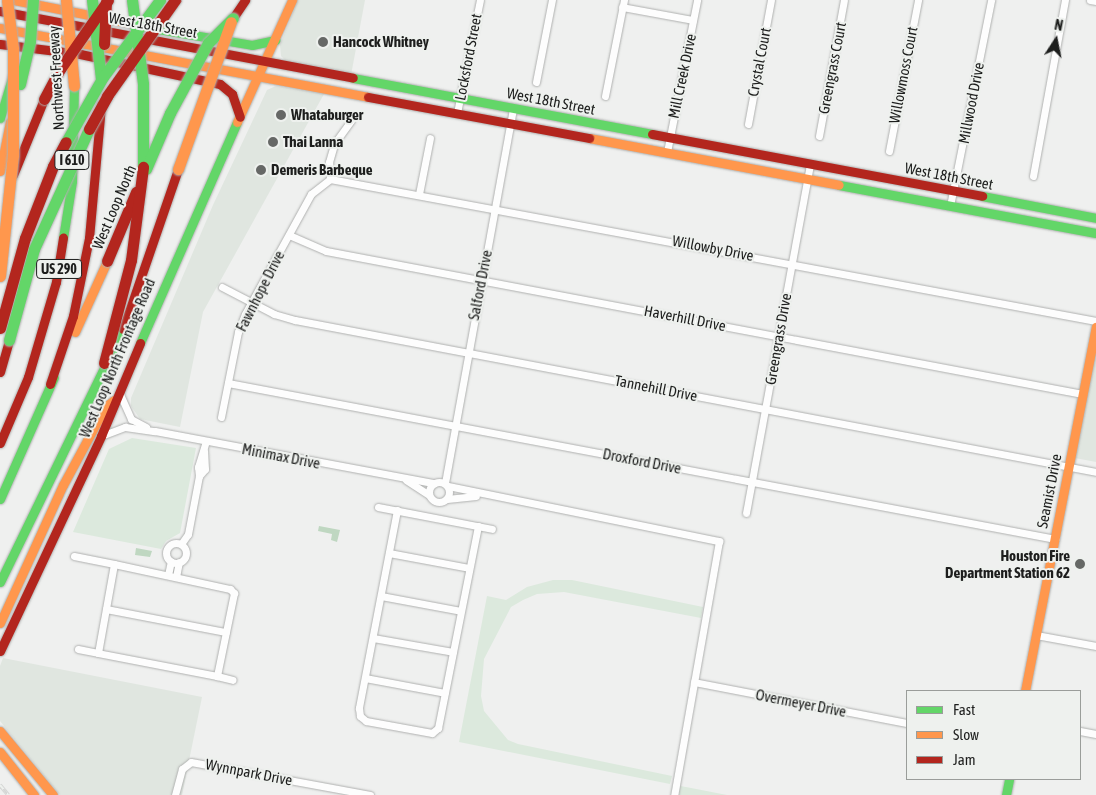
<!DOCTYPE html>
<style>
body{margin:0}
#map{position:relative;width:1096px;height:795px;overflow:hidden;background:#eff0ef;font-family:"Asap Condensed",sans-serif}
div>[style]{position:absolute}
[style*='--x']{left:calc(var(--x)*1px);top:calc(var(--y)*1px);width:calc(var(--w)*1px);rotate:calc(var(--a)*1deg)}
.built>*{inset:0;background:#e0e6e0}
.green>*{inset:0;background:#dce9dd}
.water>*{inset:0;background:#bfd7c1}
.roads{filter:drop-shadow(0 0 1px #afb0af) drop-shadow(0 0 1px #afb0af)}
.street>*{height:7px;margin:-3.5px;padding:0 3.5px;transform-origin:3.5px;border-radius:3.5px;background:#fdfdfd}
.street>.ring{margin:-3.5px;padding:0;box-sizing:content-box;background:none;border:7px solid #fdfdfd;border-radius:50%}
.fast>*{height:9px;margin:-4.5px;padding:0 4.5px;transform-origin:4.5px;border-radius:4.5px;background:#63d668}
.slow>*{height:9px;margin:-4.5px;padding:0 4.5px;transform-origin:4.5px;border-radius:4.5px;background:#ff974d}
.jam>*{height:9px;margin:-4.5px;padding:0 4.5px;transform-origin:4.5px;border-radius:4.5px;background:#b3261e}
.rail>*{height:4px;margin-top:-2px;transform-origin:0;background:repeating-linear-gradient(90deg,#eef1ee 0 5.5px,#d5d6d5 0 11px);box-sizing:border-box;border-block:1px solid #d5d6d5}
.bridges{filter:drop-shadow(0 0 1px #afb0af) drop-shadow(0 0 1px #afb0af)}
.fast-bridge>*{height:11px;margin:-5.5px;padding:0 5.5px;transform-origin:5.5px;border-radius:5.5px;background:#63d668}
.slow-bridge>*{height:11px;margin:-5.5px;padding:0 5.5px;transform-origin:5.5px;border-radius:5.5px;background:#ff974d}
.jam-bridge>*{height:11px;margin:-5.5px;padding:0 5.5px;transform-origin:5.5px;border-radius:5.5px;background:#b3261e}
.dots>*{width:14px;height:14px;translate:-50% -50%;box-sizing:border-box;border:2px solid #eef1ee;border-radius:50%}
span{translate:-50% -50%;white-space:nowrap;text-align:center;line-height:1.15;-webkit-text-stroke:4px #eef1ee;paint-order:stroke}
.shield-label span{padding:1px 4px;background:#eef1ee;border:1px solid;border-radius:4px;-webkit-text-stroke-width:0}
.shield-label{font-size:14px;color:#1d1e1d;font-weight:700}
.street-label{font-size:15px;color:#1d1e1d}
.poi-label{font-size:15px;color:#1d1e1d;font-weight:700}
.left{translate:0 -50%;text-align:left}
.right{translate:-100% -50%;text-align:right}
.legend{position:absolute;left:906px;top:690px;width:175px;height:90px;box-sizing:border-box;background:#eef1ee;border:1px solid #9a9d9a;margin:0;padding:6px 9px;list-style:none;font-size:15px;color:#1d1e1d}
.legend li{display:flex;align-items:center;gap:10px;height:25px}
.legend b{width:25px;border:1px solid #9a9d9a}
.north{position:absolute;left:1031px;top:15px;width:50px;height:50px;-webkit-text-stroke:4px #eef1ee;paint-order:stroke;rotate:11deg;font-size:14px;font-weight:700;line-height:20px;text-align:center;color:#1d1e1d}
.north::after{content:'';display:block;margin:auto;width:18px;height:22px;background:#1d1e1d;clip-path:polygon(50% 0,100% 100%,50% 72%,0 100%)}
</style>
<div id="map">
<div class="built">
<div style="clip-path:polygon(298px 0,365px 0,351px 75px,286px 61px,281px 56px,280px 45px)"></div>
<div style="clip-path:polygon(276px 86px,324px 94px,203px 312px,180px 427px,140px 419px,131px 406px,131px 398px,213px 205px,267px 90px)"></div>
<div style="clip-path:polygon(1096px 348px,1096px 462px,1075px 458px)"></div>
<div style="clip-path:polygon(3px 658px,202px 697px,182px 795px,60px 795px,0 721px,0 666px)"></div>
</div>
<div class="green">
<div style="clip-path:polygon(132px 438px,196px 448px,180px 533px,166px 541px,161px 549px,73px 532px,109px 449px)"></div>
<div style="clip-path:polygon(553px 580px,572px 580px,703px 607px,701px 618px,564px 592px,537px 594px,523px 600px,511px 607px,484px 659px,481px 696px,484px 711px,508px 740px,518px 744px,672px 776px,670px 784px,459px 742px,487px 596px,506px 600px,527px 587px)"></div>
<div style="clip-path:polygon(680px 786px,686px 787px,727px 795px,679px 795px)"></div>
</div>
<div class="water">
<div style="clip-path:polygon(319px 526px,340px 530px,337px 542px,331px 540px,332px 534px,318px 531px)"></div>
<div style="clip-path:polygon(136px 548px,152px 551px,150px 557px,135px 555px)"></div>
</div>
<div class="roads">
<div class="street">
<div style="--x:1090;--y:0;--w:6;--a:9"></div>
<div style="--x:622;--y:7;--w:72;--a:10.4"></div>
<div style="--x:536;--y:82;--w:84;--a:-79"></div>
<div style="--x:605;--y:96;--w:98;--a:-78.8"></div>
<div style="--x:457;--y:113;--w:115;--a:-78.5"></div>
<div style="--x:748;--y:124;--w:126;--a:-79.5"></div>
<div style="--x:819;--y:136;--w:138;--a:-79.6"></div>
<div style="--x:889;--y:151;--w:154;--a:-79.1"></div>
<div style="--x:667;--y:152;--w:155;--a:-78.8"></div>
<div style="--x:1033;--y:176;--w:179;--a:-79.7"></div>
<div style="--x:330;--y:179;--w:779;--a:10.5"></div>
<div style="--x:330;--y:179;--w:17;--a:-93"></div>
<div style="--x:329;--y:162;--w:19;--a:-74"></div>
<div style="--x:334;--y:144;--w:29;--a:-54"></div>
<div style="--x:419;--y:194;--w:57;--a:-78.9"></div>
<div style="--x:950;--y:206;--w:210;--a:-78.7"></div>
<div style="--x:289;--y:235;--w:40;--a:23.4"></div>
<div style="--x:326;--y:251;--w:770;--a:10.7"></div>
<div style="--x:222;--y:287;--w:59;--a:27.4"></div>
<div style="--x:274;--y:314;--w:22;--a:16"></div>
<div style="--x:295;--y:320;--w:815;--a:10.74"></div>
<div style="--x:228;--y:383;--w:842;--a:10.68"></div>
<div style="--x:119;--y:392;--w:30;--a:66"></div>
<div style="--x:131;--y:419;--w:17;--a:28"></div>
<div style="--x:221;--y:417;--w:87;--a:-78.7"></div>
<div style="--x:238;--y:332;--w:19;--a:-69"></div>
<div style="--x:245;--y:314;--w:137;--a:-61.2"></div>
<div style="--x:311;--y:194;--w:24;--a:-38"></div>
<div style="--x:101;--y:436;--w:26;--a:-21"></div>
<div style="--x:125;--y:427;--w:30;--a:8"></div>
<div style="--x:155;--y:431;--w:284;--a:10.6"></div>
<div style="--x:199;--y:476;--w:9;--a:-49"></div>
<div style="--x:205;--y:469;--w:18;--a:-93"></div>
<div style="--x:406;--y:480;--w:27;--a:33"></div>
<div class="ring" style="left:429px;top:482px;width:13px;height:13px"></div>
<div style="--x:445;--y:483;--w:380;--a:-79.7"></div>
<div style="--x:448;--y:486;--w:277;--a:11.5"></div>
<div style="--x:719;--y:541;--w:258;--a:100"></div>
<div style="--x:447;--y:499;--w:29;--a:-6"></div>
<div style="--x:378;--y:507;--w:116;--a:10.9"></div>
<div style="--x:397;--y:510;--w:202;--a:100.9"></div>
<div style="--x:359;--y:708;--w:8;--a:83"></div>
<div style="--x:360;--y:716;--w:8;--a:40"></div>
<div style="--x:366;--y:721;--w:67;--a:10.3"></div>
<div style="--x:432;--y:733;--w:8;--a:-40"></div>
<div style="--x:438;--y:728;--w:206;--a:-78.8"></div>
<div style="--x:746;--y:513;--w:354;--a:-79.6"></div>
<div class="ring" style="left:166px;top:543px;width:13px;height:13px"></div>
<div style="--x:181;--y:544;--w:12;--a:-55"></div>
<div style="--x:188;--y:534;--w:59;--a:-79.3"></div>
<div style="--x:199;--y:476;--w:9;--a:-96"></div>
<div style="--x:198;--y:467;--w:27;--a:-73"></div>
<div style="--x:389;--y:553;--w:81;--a:10.6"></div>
<div style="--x:74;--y:556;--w:41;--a:11.3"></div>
<div style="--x:114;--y:564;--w:119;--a:12.2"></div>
<div style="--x:230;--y:589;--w:6;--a:45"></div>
<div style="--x:234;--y:593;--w:85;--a:101.6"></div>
<div style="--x:217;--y:676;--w:121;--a:-169.1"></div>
<div style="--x:98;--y:653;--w:90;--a:-79.8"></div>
<div style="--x:168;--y:575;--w:14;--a:-78"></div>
<div style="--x:176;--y:577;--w:15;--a:-79"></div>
<div style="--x:381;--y:596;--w:81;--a:10.6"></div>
<div style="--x:106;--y:609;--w:122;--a:10.9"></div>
<div style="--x:1036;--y:635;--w:61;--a:10.4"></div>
<div style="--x:373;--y:638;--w:81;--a:9.9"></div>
<div style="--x:78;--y:649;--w:20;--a:11"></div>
<div style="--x:217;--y:676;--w:16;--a:14"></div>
<div style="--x:365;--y:678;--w:81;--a:10.6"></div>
<div style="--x:694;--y:682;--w:217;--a:10.9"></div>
<div style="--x:1080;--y:731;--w:16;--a:11"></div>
<div style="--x:175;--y:795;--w:27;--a:-75"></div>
<div style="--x:182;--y:769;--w:11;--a:-38"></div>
<div style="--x:191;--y:762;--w:182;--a:10.4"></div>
</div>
<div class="fast">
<div style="--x:152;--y:28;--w:101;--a:9.6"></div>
<div style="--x:252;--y:45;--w:24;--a:-12"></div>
<div style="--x:353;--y:78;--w:304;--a:10.6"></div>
<div style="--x:0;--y:118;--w:42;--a:-73.3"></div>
<div style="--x:839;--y:185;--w:261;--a:10.6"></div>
<div style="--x:982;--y:196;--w:116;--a:10.9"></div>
<div style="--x:63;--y:238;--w:58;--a:-81"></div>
<div style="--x:72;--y:181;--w:95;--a:-88.8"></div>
<div style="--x:140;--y:343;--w:241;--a:-66.3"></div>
<div style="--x:0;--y:499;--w:133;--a:-66.1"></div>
<div style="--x:0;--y:582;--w:281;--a:-64.1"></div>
<div style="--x:1006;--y:795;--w:16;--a:-79"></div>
</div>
<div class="slow">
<div style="--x:14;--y:0;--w:127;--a:11.3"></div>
<div style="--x:0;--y:28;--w:374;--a:10.6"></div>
<div style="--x:237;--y:122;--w:134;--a:-65.7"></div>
<div style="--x:589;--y:138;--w:254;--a:10.6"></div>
<div style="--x:0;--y:171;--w:50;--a:-78.5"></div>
<div style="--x:75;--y:332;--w:78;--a:-65.7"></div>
<div style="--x:0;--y:623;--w:152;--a:-65.5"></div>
<div style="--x:63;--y:485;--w:89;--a:-61.7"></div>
<div style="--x:105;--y:407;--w:11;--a:-38"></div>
<div style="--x:1025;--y:691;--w:371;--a:-79"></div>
<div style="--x:0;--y:731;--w:83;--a:50.4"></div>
<div style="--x:0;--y:752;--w:55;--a:51.7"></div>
</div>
<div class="jam">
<div style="--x:0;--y:11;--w:359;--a:10.7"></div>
<div style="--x:233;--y:18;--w:22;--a:-56"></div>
<div style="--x:0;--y:44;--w:81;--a:7.1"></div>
<div style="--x:80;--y:54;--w:143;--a:12.1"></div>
<div style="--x:220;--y:84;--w:16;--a:40"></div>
<div style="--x:232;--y:94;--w:24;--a:71"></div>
<div style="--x:368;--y:97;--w:225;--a:10.5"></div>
<div style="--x:652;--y:134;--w:336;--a:10.6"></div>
<div style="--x:13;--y:175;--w:82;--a:-67.8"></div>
<div style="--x:123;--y:329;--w:169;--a:-71"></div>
<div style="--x:0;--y:372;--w:33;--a:-74"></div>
<div style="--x:50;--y:384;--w:72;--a:-71.3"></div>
<div style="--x:73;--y:316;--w:80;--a:-78.4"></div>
<div style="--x:89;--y:238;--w:134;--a:-84.8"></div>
<div style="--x:0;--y:443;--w:72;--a:-67"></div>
<div style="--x:28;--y:377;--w:99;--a:-73.6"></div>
<div style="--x:56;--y:282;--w:45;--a:-81"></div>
<div style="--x:0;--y:651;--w:238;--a:-64.8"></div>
<div style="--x:101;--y:436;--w:101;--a:-67.2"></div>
</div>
</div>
<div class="rail">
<div style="--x:0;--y:785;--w:13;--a:51"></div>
</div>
<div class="bridges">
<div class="fast-bridge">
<div style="--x:92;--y:0;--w:80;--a:83.5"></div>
<div style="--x:132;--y:0;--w:85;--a:82.5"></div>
<div style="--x:143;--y:84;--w:83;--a:90"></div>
<div style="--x:20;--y:84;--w:44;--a:-76.9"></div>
<div style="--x:30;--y:41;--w:41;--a:-85.8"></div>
<div style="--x:66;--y:142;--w:75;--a:-60.4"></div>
<div style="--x:103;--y:77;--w:96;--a:-53.5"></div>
<div style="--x:146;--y:169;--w:61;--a:-66.8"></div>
<div style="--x:170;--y:113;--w:80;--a:-61.5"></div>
<div style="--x:208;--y:43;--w:35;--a:-45"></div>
<div style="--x:9;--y:340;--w:94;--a:-74.6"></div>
<div style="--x:34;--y:249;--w:132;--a:-65.4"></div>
</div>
<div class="slow-bridge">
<div style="--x:66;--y:0;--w:86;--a:84.7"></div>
<div style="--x:178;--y:169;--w:156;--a:-70.2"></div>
<div style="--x:0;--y:276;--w:122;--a:-83.9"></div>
<div style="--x:13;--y:155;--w:106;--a:-90"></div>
<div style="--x:13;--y:49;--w:49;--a:-97"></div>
</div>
<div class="jam-bridge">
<div style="--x:104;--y:44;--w:42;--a:-87.3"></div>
<div style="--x:44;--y:99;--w:34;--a:-62"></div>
<div style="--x:60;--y:69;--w:84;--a:-55.2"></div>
<div style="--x:89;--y:129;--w:38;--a:-61"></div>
<div style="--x:107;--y:96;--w:118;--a:-54.7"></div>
<div style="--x:107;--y:261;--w:75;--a:-67.2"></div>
<div style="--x:0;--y:328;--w:93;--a:-74.5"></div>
<div style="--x:25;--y:238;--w:77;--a:-68.7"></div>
<div style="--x:53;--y:166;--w:27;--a:-62"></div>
<div style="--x:104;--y:363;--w:106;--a:-75.3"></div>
<div style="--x:131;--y:260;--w:94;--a:-82.6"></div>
</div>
</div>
<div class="dots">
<div style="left:323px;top:42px;background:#666866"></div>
<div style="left:281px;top:115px;background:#666866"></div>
<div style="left:273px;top:142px;background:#666866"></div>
<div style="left:261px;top:170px;background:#666866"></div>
<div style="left:1080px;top:564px;background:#666866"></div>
</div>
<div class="shield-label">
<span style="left:72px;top:160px">I 610</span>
<span style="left:59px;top:269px">US 290</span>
</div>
<div class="street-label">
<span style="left:153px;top:25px;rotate:10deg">West 18th Street</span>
<span style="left:468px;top:57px;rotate:-79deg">Locksford Street</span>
<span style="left:759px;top:62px;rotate:-79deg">Crystal Court</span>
<span style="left:832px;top:68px;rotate:-79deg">Greengrass Court</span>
<span style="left:903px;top:75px;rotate:-79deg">Willowmoss Court</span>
<span style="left:682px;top:76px;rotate:-78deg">Mill Creek Drive</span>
<span style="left:56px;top:78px;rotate:-93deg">Northwest Freeway</span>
<span style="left:551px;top:101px;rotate:11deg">West 18th Street</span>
<span style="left:971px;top:103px;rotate:-79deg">Millwood Drive</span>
<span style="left:949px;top:176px;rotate:11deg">West 18th Street</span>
<span style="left:114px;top:207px;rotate:-67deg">West Loop North</span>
<span style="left:713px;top:248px;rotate:11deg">Willowby Drive</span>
<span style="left:480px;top:285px;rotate:-79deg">Salford Drive</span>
<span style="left:260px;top:291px;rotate:-63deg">Fawnhope Drive</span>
<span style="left:685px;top:318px;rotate:11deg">Haverhill Drive</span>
<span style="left:778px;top:339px;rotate:-80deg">Greengrass Drive</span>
<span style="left:117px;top:358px;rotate:-67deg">West Loop North Frontage Road</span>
<span style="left:656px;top:388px;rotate:11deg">Tannehill Drive</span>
<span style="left:281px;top:456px;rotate:11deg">Minimax Drive</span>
<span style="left:642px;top:461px;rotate:11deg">Droxford Drive</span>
<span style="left:1049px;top:491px;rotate:-79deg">Seamist Drive</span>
<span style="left:801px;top:703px;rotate:11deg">Overmeyer Drive</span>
<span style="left:249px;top:772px;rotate:11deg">Wynnpark Drive</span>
</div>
<div class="poi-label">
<span class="left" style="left:333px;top:42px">Hancock Whitney</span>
<span class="left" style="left:291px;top:115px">Whataburger</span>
<span class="left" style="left:283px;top:142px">Thai Lanna</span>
<span class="left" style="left:271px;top:170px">Demeris Barbeque</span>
<span class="right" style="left:1070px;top:564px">Houston Fire<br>Department Station 62</span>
</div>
<ul class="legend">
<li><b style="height:6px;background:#63d668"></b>Fast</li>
<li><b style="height:6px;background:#ff974d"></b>Slow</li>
<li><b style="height:6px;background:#b3261e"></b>Jam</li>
</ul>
<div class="north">N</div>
</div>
